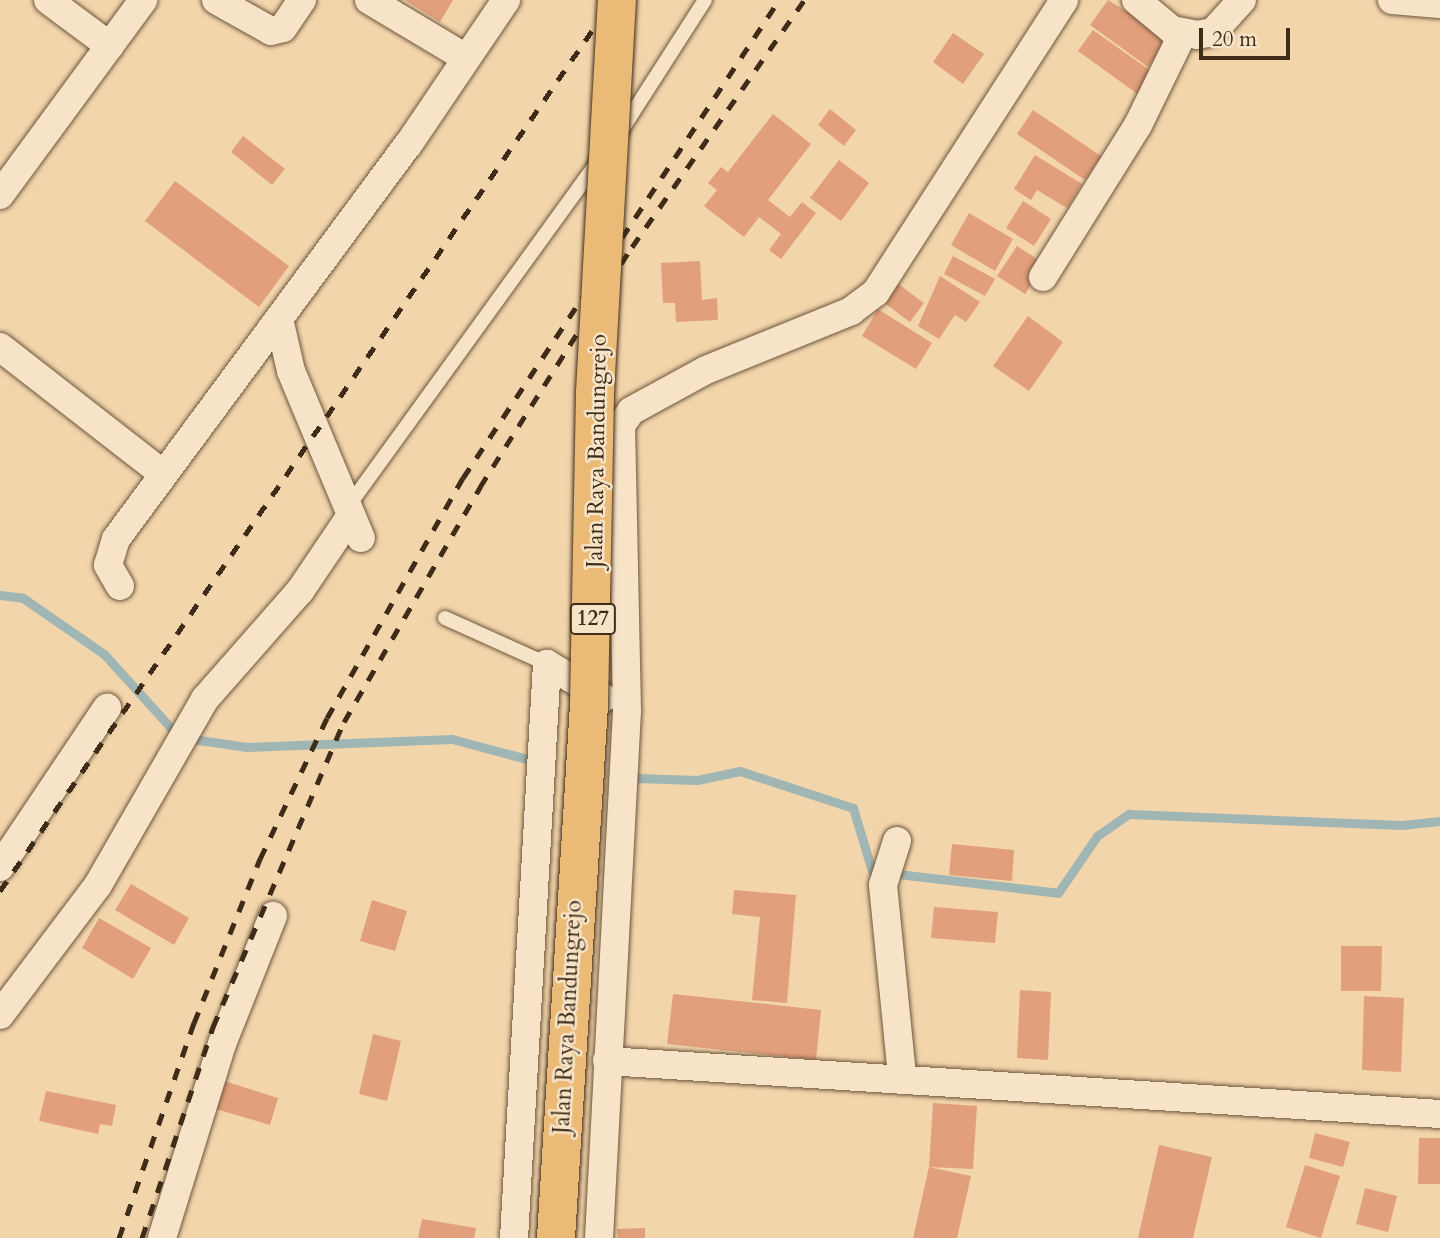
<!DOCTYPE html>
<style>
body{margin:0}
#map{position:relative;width:1440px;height:1238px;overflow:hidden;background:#f3d5ab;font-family:Cardo,serif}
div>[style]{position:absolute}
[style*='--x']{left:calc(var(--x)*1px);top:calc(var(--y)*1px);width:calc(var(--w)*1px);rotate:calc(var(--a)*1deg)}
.stream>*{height:9px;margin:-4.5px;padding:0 4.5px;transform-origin:4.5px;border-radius:4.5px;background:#a0b6b5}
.building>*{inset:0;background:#e29f7b}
.roads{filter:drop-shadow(0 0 2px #6c563d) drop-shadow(0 0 2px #6c563d)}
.service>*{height:14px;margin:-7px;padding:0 7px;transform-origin:7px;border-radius:7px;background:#f7e4c8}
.minor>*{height:28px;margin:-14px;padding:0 14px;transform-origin:14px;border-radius:14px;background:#f7e4c8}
.rail>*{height:5px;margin-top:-2.5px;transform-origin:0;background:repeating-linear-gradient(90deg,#3f2c18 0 12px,transparent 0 24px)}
.bridges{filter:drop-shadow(0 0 2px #3f2c18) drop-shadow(0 0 2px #3f2c18)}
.primary-bridge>*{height:38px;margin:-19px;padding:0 19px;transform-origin:19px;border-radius:19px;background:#eaba76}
span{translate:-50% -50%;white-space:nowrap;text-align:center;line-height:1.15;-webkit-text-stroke:5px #f7e4c8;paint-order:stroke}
.shield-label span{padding:2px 5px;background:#f7e4c8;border:2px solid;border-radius:5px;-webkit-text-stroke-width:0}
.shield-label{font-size:21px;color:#3f2c18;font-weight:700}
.street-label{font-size:23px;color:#3f2c18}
.scale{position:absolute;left:1199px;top:28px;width:91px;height:32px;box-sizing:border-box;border:4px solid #3f2c18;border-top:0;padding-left:9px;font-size:21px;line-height:24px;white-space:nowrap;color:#3f2c18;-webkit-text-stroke:5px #f7e4c8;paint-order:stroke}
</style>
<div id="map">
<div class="stream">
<div style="--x:0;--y:595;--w:23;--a:7"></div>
<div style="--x:23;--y:598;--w:98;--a:34.7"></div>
<div style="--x:104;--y:654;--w:112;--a:47.9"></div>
<div style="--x:179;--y:737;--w:68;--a:8.5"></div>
<div style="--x:246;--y:747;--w:206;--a:-2.2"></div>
<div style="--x:452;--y:739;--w:78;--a:14.9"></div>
<div style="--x:636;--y:778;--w:61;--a:1.9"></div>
<div style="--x:697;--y:780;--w:44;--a:-11.8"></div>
<div style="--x:740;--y:771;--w:119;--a:18.1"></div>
<div style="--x:853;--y:808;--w:66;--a:73.2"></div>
<div style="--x:872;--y:871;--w:187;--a:6.7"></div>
<div style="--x:1058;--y:893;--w:69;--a:-55.6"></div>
<div style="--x:1097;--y:836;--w:39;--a:-35"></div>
<div style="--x:1129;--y:814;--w:273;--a:2.3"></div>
<div style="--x:1402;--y:825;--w:38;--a:-6"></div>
</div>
<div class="building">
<div style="clip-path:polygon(405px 0,453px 0,440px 22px)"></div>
<div style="clip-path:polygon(1108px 0,1169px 38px,1148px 67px,1090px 25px)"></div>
<div style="clip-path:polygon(1093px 30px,1158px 76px,1143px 98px,1078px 51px)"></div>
<div style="clip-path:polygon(953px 33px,984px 54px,963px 84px,933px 62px)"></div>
<div style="clip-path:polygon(830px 109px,856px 130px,844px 146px,818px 125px)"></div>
<div style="clip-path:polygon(1033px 110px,1101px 156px,1085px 180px,1017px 134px)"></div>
<div style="clip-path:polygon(773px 114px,811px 144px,768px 200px,790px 217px,802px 202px,816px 213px,781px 259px,769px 250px,781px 234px,759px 217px,744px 237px,704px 206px,717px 190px,708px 183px,721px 167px,728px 172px)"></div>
<div style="clip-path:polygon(243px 136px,285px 169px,272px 185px,231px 152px)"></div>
<div style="clip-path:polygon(1035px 155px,1082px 184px,1067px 208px,1037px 190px,1031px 200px,1014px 189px)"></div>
<div style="clip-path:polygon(839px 160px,869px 183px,841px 221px,810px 198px)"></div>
<div style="clip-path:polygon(175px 181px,289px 266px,259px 307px,145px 221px)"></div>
<div style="clip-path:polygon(1023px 201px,1051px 219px,1034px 246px,1006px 228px)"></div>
<div style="clip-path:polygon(969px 213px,1013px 239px,995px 271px,951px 245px)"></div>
<div style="clip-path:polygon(1017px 246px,1045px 264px,1025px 294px,997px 276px)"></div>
<div style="clip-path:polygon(953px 256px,995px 279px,985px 296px,944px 274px)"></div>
<div style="clip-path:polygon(700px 261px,702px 300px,717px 298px,718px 320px,676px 322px,675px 303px,663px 303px,661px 263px)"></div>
<div style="clip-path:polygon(940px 276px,980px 302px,966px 322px,955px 315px,939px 339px,918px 326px)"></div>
<div style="clip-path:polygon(897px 283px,924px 303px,910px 322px,883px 302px)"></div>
<div style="clip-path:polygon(878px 309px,932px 343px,916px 369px,862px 336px)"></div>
<div style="clip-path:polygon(1028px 316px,1063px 342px,1029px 391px,993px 366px)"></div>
<div style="clip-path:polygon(952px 844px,1014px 850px,1012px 881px,949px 875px)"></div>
<div style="clip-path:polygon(131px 884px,189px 918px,174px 945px,115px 910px)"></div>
<div style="clip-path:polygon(734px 890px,796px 895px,787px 1003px,752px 1000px,760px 917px,732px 914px)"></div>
<div style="clip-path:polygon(372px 900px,407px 911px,395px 951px,360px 941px)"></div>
<div style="clip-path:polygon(934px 907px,998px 912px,995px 943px,931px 938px)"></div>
<div style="clip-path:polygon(99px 918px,151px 948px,133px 979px,82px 948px)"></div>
<div style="clip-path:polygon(1341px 946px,1382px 946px,1381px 991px,1341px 991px)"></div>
<div style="clip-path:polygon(1020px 990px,1051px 992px,1048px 1060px,1017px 1058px)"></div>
<div style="clip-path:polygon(673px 994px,821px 1010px,816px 1060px,667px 1044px)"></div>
<div style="clip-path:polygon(1364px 996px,1404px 998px,1401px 1072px,1362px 1070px)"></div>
<div style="clip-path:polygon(373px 1034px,401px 1041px,387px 1101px,359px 1094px)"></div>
<div style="clip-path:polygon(218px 1079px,278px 1098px,270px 1125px,209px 1107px)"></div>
<div style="clip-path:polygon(46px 1091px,116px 1105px,112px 1126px,100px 1124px,98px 1134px,39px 1121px)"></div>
<div style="clip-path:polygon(933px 1103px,977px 1106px,973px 1169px,929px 1167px,971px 1176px,957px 1238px,913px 1238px,929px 1167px)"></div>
<div style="clip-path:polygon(1315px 1133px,1350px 1142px,1343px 1167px,1309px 1158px)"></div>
<div style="clip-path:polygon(1419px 1138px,1440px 1138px,1440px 1184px,1418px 1184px)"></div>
<div style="clip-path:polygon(1159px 1145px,1212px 1157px,1193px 1238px,1138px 1238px)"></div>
<div style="clip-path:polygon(1305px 1165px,1340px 1176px,1321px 1238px,1286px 1227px)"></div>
<div style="clip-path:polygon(1365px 1188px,1397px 1196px,1388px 1232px,1356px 1224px)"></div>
<div style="clip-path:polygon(422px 1219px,476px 1228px,474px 1238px,418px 1238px)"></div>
<div style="clip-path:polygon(645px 1228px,645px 1238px,618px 1238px,617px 1229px)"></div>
</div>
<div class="roads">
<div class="service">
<div style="--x:619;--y:134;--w:159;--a:-57.3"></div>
<div style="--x:347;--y:508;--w:428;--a:-54.1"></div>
<div style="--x:445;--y:618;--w:112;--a:24.3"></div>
</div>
<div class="minor">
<div style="--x:48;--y:0;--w:77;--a:36.6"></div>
<div style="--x:216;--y:0;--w:63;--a:29.4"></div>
<div style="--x:271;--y:31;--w:12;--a:-14"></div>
<div style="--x:283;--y:28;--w:34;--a:-56"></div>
<div style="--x:369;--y:0;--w:113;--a:30.9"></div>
<div style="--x:1136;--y:0;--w:47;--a:39.8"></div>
<div style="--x:1172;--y:30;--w:25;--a:11"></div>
<div style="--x:1197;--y:35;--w:16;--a:-11"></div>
<div style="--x:1213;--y:32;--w:43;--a:-47.8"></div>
<div style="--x:1392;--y:0;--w:48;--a:4.8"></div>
<div style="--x:0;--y:195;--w:242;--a:-53.7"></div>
<div style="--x:1043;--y:277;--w:179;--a:-58"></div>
<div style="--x:1138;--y:125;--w:102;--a:-63.9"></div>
<div style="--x:279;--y:319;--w:53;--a:77"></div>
<div style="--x:291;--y:371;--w:181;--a:67.3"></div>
<div style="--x:0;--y:347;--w:207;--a:37.9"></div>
<div style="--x:120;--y:586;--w:24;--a:-120"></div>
<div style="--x:108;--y:565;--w:27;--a:-73"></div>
<div style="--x:116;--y:539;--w:490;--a:-53.5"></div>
<div style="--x:408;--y:145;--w:175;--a:-55.9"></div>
<div style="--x:897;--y:841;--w:46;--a:107.7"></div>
<div style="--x:883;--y:885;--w:193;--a:84.3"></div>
<div style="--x:0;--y:867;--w:192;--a:-56.1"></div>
<div style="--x:0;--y:1015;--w:163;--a:-53"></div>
<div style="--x:98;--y:885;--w:215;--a:-60.1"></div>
<div style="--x:205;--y:699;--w:144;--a:-48.7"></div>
<div style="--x:300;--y:591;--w:89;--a:-56"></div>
<div style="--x:607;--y:1061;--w:835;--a:3.64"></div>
<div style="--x:162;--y:1238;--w:203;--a:-72.8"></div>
<div style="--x:222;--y:1044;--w:138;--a:-68.3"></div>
<div style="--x:514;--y:1238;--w:575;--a:-86.71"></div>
<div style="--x:547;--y:664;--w:66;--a:30.8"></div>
<div style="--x:599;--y:1238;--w:528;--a:-86.96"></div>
<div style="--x:627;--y:711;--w:286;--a:-91.2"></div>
<div style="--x:621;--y:425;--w:17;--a:-54"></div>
<div style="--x:631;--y:411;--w:85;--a:-28.7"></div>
<div style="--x:706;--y:370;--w:157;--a:-22.1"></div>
<div style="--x:851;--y:311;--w:31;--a:-37"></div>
<div style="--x:876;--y:292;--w:347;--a:-57.2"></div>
</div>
</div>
<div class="rail">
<div style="--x:0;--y:891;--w:1082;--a:-55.47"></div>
<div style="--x:119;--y:1238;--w:228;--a:-70.8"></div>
<div style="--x:194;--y:1023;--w:177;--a:-68.1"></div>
<div style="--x:260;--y:859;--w:156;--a:-64.6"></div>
<div style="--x:327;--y:718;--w:276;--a:-60.5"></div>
<div style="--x:463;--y:478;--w:573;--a:-56.53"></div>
<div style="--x:142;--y:1238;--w:223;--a:-71.4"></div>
<div style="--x:213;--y:1027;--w:332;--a:-66.8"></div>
<div style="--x:344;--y:722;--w:272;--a:-59.9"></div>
<div style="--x:480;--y:487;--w:284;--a:-57.7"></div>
<div style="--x:632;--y:247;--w:301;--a:-55.1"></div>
</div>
<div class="bridges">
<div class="primary-bridge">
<div style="--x:556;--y:1238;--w:534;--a:-86.46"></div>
<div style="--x:589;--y:705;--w:313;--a:-88.9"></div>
<div style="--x:595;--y:392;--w:393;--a:-86.8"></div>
</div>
</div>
<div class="shield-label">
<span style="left:593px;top:619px">127</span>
</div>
<div class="street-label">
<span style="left:597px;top:451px;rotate:-89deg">Jalan Raya Bandungrejo</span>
<span style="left:568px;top:1017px;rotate:-87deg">Jalan Raya Bandungrejo</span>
</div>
<div class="scale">20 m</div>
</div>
